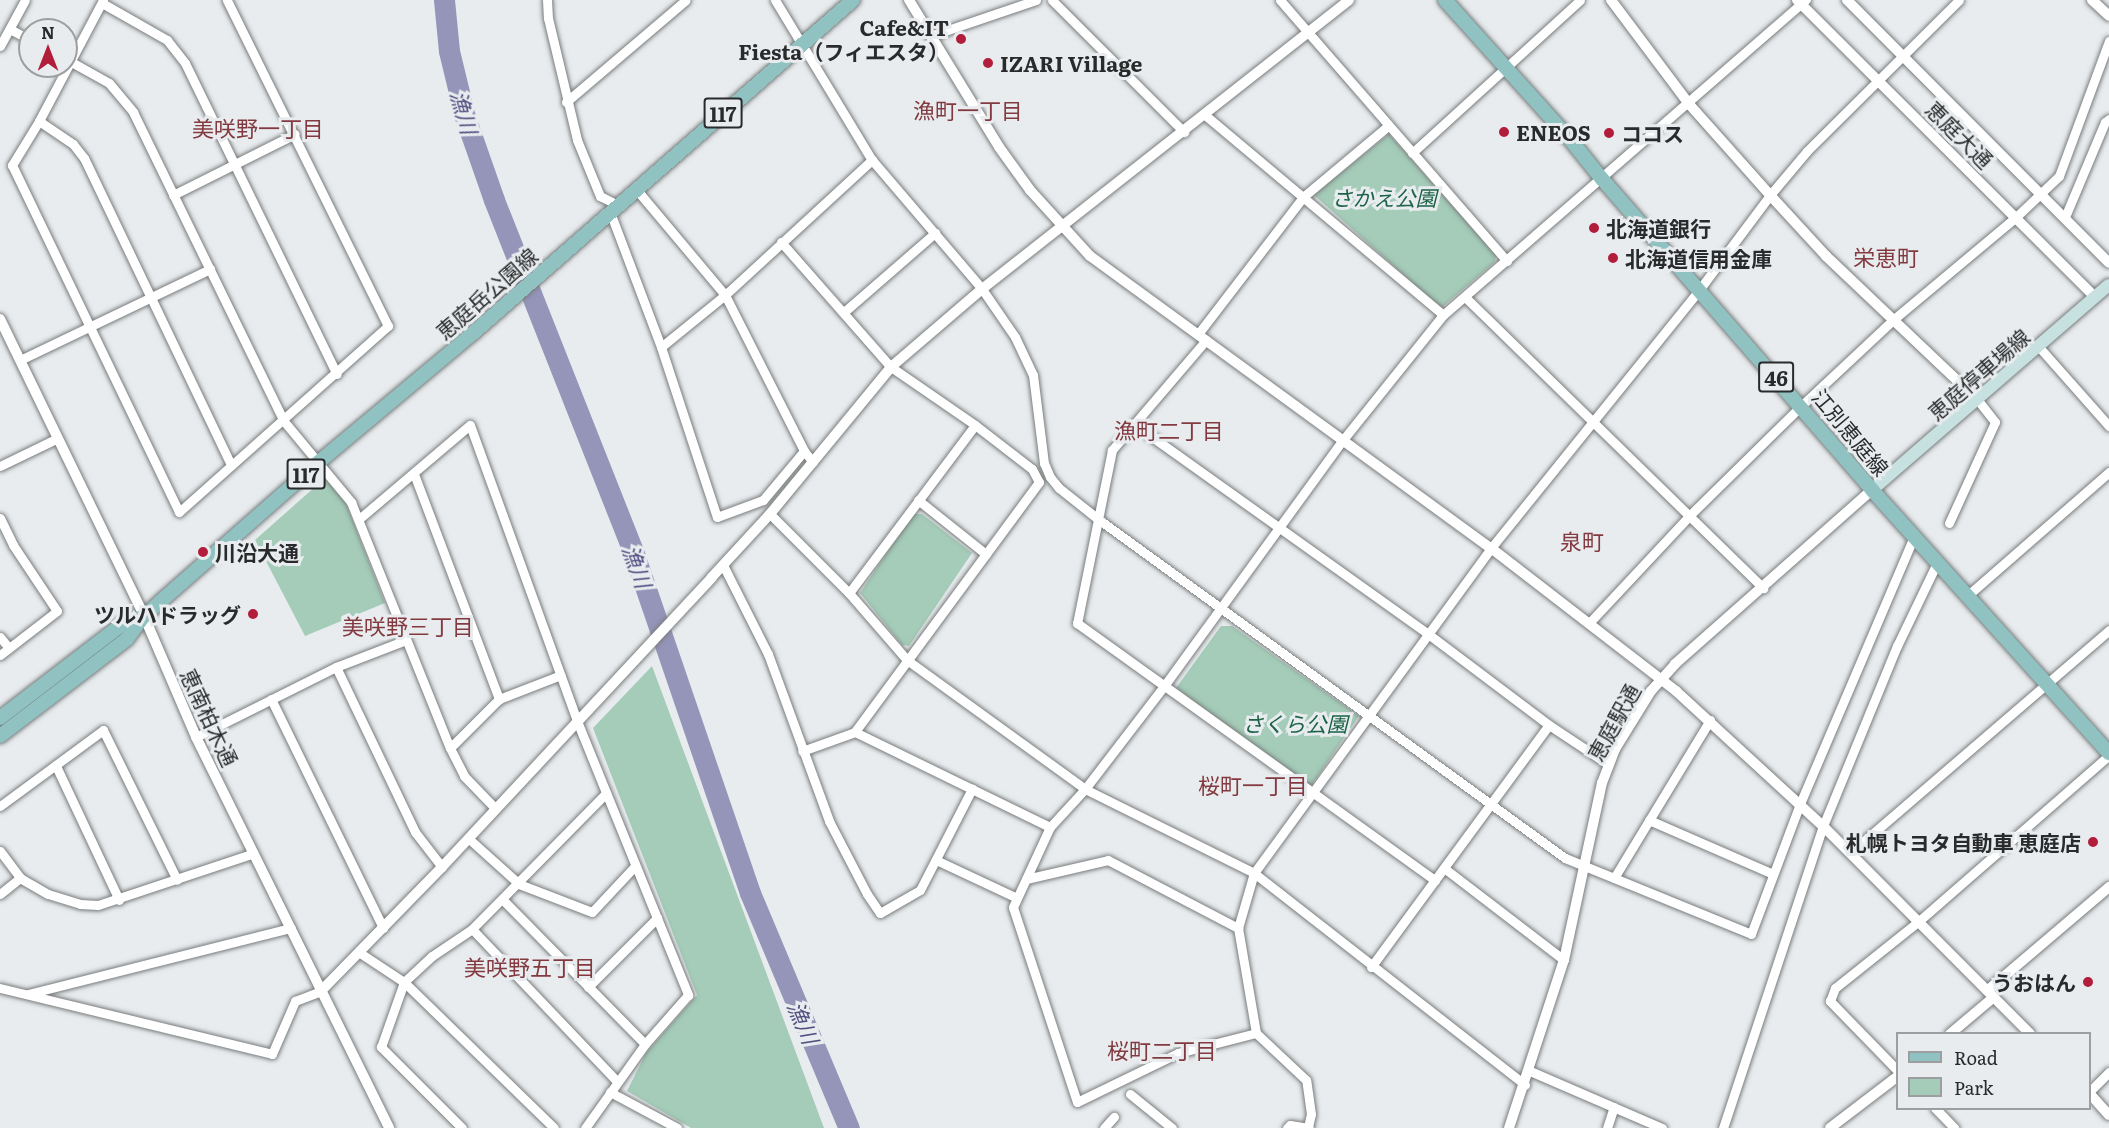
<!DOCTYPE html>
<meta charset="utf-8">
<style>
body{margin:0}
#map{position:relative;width:2109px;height:1128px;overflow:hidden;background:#e8ecee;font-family:Literata,"Noto Sans JP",serif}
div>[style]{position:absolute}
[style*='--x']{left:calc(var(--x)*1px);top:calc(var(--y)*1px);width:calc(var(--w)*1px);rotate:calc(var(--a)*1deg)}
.green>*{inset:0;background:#a4ccb8}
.river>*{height:21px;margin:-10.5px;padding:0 10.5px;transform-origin:10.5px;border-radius:10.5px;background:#9595ba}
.roads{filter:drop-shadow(0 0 2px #797c7d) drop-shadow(0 0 2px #797c7d)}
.minor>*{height:9px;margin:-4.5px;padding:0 4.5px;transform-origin:4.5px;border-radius:4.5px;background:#fff}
.tertiary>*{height:10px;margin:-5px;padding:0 5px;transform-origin:5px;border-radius:5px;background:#fff}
.secondary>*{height:12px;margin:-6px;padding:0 6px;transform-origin:6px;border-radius:6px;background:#c7e0e0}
.primary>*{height:14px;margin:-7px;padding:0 7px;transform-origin:7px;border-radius:7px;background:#8fc2c1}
.dots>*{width:16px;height:16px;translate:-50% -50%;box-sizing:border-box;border:3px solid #e8ecee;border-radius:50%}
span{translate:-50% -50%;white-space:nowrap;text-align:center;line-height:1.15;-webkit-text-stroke:6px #e8ecee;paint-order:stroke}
.shield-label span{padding:2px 4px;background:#e8ecee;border:2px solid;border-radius:4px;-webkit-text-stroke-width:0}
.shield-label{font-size:20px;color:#292a2b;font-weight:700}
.poi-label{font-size:21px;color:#292a2b;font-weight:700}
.right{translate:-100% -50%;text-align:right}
.left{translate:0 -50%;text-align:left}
.street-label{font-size:21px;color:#292a2b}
.park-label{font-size:21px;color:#1c6347;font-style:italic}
.neighbourhood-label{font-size:22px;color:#823a40}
.water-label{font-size:22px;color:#534f83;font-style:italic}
.legend{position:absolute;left:1896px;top:1032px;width:195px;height:78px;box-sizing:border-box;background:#e8ecee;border:2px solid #9c9ea0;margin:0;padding:8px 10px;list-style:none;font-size:18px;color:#292a2b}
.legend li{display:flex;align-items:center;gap:12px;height:30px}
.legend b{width:30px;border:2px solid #9c9ea0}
.north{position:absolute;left:18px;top:18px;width:60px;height:60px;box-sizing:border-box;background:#e8ecee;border:2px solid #9c9ea0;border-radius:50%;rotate:0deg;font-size:16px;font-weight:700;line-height:24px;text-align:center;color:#292a2b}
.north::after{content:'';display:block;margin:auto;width:21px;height:27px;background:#b11d3b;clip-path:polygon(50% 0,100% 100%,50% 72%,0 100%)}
</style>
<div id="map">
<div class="green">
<div style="clip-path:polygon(1389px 134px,1496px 255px,1495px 262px,1441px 308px,1314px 195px)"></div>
<div style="clip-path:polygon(325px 478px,341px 491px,385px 603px,305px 636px,255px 540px)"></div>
<div style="clip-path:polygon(913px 514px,922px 514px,972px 553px,909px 646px,902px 645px,860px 593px)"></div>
<div style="clip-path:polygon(1221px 626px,1232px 626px,1359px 716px,1311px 786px,1176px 688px)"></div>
<div style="clip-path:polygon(652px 666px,824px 1128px,691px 1128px,627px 1091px,646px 1053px,697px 995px,593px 728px)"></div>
</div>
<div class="river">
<div style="--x:444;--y:0;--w:51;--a:84.4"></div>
<div style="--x:449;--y:51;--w:68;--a:76.4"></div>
<div style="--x:465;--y:117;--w:88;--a:70.7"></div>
<div style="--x:494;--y:200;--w:384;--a:68.4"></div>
<div style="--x:635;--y:557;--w:355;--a:71.1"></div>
<div style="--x:750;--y:893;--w:255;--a:67.2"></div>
</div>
<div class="roads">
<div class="minor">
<div style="--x:103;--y:0;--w:137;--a:117.9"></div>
<div style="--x:39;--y:121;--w:52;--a:121.5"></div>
<div style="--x:12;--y:165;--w:385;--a:64.3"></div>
<div style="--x:179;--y:512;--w:280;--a:-41.7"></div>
<div style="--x:388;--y:326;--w:364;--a:-116.3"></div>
<div style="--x:547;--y:0;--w:18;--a:87"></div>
<div style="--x:548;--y:18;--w:125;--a:76.6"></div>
<div style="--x:577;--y:140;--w:61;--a:67.7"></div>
<div style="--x:600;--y:196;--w:20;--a:27"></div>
<div style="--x:775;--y:0;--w:187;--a:58.8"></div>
<div style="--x:872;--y:160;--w:170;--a:49.5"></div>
<div style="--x:982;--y:289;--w:58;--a:55.5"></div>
<div style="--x:1015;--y:337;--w:42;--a:64.7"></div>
<div style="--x:1033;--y:375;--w:89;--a:82.9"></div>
<div style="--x:1044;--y:463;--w:15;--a:67"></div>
<div style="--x:1050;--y:477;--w:14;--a:51"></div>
<div style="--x:1059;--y:488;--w:50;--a:38.5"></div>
<div style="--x:1098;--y:519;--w:577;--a:35.98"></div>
<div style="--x:1565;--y:858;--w:201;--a:22.2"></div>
<div style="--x:1751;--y:934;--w:137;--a:-69.4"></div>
<div style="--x:1799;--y:806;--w:293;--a:-66.9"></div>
<div style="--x:1052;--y:0;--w:187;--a:45"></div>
<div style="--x:1280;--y:0;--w:346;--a:49"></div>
<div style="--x:102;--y:3;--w:75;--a:29.6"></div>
<div style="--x:167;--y:40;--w:29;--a:52"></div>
<div style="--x:185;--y:63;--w:346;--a:64"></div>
<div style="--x:10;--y:29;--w:23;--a:29"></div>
<div style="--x:930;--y:36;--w:112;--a:-18.8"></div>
<div style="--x:0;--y:46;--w:52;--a:-61.5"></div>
<div style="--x:66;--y:59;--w:49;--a:29.2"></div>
<div style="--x:109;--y:83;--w:38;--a:50"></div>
<div style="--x:133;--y:112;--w:343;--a:64"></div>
<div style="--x:283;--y:420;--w:107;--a:50.3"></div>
<div style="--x:351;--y:502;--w:265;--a:68.1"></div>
<div style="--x:450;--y:748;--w:31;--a:63"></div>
<div style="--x:464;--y:776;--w:45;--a:45.9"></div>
<div style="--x:566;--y:102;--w:157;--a:-40.4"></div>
<div style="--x:1205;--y:115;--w:311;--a:40"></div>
<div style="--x:39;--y:121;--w:41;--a:34.1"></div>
<div style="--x:73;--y:144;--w:18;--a:52"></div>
<div style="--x:84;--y:158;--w:340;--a:64.4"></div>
<div style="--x:1412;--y:153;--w:227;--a:-42.3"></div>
<div style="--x:636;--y:189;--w:138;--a:50"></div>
<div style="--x:725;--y:295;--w:175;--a:63.1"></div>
<div style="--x:804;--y:451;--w:14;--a:51"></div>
<div style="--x:173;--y:195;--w:136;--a:-26.6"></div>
<div style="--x:610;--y:212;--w:144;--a:69.3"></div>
<div style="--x:661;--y:347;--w:179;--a:71.8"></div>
<div style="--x:717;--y:517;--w:49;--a:-20.3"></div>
<div style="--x:763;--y:500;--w:64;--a:-50.1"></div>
<div style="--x:2065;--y:217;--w:103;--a:-67.2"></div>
<div style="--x:2105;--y:122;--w:5;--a:-37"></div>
<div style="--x:781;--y:242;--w:167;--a:48.7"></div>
<div style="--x:891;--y:367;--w:102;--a:34.6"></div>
<div style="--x:975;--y:425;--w:72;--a:37.7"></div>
<div style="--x:1032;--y:469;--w:15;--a:62"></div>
<div style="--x:1039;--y:482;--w:310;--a:126.4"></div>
<div style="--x:855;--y:732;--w:56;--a:160.3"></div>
<div style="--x:1465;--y:297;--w:417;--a:44.3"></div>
<div style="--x:844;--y:312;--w:121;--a:-41"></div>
<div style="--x:1198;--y:334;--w:173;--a:-52.5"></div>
<div style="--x:1303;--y:197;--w:111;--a:-39.9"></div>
<div style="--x:1206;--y:340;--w:145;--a:130.5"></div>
<div style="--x:1112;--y:450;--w:177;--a:101.4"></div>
<div style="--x:1077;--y:623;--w:441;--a:35.7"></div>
<div style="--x:661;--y:347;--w:82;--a:-39.1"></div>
<div style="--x:725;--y:295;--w:200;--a:-42.6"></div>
<div style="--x:2039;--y:347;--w:106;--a:48.5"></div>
<div style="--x:20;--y:360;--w:211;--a:-25.6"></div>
<div style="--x:1134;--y:424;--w:360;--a:35.5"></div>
<div style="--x:1427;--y:633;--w:153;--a:37"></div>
<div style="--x:1549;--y:725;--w:71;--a:33.5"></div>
<div style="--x:0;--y:466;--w:64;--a:-25.8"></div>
<div style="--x:414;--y:474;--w:241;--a:69.3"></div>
<div style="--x:499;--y:699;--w:69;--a:135"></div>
<div style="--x:918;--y:500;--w:87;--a:38.5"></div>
<div style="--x:770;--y:514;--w:112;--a:45"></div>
<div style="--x:849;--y:593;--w:89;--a:49.1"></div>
<div style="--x:907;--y:660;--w:220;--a:35.9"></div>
<div style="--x:1085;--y:789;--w:189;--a:26.4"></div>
<div style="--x:1254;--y:873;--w:344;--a:38"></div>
<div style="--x:0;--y:518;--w:30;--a:64"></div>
<div style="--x:13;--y:545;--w:79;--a:56.3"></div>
<div style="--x:57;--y:611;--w:72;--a:142.3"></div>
<div style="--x:359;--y:519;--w:145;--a:-40.3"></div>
<div style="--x:470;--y:425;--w:315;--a:70.1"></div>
<div style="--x:577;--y:721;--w:296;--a:67.9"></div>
<div style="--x:688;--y:995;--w:65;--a:131.3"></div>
<div style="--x:645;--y:1044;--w:103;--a:125.5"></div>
<div style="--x:1949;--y:523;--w:111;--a:-65.5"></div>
<div style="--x:1995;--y:422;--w:28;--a:-128"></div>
<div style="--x:723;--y:565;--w:100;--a:63.2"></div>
<div style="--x:768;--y:654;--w:178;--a:69.9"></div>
<div style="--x:829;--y:821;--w:82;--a:62.5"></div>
<div style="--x:867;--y:894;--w:23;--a:56"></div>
<div style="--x:880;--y:913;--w:46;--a:-29.9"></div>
<div style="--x:920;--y:890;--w:114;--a:-62.8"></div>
<div style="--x:849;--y:593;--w:210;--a:-53.1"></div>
<div style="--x:1967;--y:596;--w:189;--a:-41.1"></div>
<div style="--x:1590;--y:622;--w:148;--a:-46.9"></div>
<div style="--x:1691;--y:514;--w:154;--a:-44.5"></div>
<div style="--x:1801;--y:406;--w:127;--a:-43.1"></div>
<div style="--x:1894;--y:319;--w:159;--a:-39.9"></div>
<div style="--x:2016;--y:217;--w:59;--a:-43.6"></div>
<div style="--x:2059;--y:176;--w:144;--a:-69.7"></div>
<div style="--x:0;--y:637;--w:14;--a:51"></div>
<div style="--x:336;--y:667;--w:183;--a:64.4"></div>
<div style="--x:415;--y:832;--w:44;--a:52.4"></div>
<div style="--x:271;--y:699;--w:255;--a:63.9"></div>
<div style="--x:499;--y:699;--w:66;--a:-21.2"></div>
<div style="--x:855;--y:732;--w:217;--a:26"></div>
<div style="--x:196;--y:737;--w:157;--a:-26.6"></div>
<div style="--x:336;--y:667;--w:75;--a:-21.1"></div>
<div style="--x:56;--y:766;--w:148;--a:64.8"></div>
<div style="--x:0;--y:806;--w:128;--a:-36.4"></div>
<div style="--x:103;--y:730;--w:167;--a:63.7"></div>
<div style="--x:1649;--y:820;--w:135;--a:23.5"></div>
<div style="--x:468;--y:838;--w:69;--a:42"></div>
<div style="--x:519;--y:884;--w:78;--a:21"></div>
<div style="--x:592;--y:912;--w:63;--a:-46.9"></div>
<div style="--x:0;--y:851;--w:34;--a:53"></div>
<div style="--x:20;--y:878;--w:32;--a:30"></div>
<div style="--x:48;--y:894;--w:34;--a:17"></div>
<div style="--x:80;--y:904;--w:18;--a:3"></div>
<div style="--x:98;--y:905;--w:164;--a:-18.4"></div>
<div style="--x:1850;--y:853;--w:342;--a:-40.7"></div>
<div style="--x:936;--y:860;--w:89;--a:25.1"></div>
<div style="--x:1444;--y:868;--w:151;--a:37.5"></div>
<div style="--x:1614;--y:878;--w:185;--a:-58.7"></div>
<div style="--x:1026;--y:879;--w:84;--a:-13"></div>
<div style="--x:1108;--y:860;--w:147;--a:27.6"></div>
<div style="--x:0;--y:894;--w:26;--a:-39"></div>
<div style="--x:503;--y:900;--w:202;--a:45.4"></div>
<div style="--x:472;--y:929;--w:210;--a:46.4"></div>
<div style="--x:360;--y:953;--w:53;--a:33.4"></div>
<div style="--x:404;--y:982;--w:209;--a:44.2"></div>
<div style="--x:1371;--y:967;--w:300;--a:-53.7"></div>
<div style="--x:588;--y:987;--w:98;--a:-45"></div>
<div style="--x:0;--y:988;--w:280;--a:13.6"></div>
<div style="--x:272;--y:1054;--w:58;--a:-66.5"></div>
<div style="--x:295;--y:1001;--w:28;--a:-21"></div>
<div style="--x:28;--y:994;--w:271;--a:-14.1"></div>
<div style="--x:1256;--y:1033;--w:81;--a:165.6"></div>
<div style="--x:1178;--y:1053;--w:112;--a:154.1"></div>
<div style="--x:1077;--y:1102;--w:205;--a:-108.2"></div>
<div style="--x:1013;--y:907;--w:88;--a:-65.2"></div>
<div style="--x:1050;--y:827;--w:52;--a:-47.4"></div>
<div style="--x:1085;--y:789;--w:130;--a:-52.5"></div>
<div style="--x:1164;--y:686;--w:303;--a:-54"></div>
<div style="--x:1342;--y:441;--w:161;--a:-51.3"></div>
<div style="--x:1443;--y:315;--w:481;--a:-41"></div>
<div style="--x:1530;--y:1071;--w:144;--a:23.4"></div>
<div style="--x:1898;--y:1071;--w:98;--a:-134.2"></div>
<div style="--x:1830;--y:1001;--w:14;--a:-69"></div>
<div style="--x:1835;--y:988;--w:107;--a:-38.6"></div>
<div style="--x:1919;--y:921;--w:252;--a:-41.1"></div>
<div style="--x:2090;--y:1091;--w:27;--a:-45"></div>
<div style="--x:610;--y:1092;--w:76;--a:28.2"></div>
<div style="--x:1130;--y:1094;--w:54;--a:39"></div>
<div style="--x:1935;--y:1108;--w:28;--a:46"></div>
<div style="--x:1308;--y:1127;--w:13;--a:-77"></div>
<div style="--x:1311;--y:1114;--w:34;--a:-98"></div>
<div style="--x:1306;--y:1080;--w:69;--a:-136.8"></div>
<div style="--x:1256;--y:1033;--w:107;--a:-99.7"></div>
<div style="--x:1238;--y:928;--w:57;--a:-73.8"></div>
<div style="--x:1254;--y:873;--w:402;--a:-53.9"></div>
<div style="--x:1491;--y:548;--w:331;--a:-51.1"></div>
<div style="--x:1699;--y:290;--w:119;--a:-53.2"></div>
<div style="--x:1770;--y:195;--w:57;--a:-49.9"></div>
<div style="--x:1807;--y:151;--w:214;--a:-44.8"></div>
<div style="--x:462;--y:1128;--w:115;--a:-135"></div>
<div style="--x:381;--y:1047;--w:69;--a:-70.5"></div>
<div style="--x:404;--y:982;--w:38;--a:-43"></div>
<div style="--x:432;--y:956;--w:48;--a:-34"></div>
<div style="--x:472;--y:929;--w:191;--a:-45.4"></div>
<div style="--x:1104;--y:1128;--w:15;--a:-48"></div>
<div style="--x:1287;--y:1128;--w:4;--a:-45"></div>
<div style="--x:1290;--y:1125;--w:19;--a:9"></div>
<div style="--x:1607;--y:1128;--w:22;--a:-72"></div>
<div style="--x:1723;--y:1128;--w:318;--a:-71.7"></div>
<div style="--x:1823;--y:826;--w:195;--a:-67.7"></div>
<div style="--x:1897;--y:646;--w:92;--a:-64.3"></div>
</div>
<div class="tertiary">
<div style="--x:909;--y:0;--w:172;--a:58.5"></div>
<div style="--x:999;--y:147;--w:53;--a:54.2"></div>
<div style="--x:1030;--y:190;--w:89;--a:47.7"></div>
<div style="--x:1090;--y:256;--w:496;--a:36.1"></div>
<div style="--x:1491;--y:548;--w:234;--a:37.7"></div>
<div style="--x:1676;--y:691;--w:200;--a:42.6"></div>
<div style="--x:1823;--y:826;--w:293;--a:45.1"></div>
<div style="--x:1611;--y:0;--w:130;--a:53.1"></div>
<div style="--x:1689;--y:104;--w:122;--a:48.3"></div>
<div style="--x:1770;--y:195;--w:83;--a:47.4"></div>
<div style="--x:1826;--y:256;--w:209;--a:43.5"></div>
<div style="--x:1797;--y:0;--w:421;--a:44.9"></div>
<div style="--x:1847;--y:0;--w:371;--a:45.1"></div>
<div style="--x:2092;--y:0;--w:23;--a:43"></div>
<div style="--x:0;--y:319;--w:330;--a:64.1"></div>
<div style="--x:144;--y:616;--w:132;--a:66.7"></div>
<div style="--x:196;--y:737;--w:436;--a:63.7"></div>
<div style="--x:1988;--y:990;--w:159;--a:-40.4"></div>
<div style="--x:321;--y:991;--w:173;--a:-45.7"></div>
<div style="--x:442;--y:867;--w:396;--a:-47"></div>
<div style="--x:712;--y:577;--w:86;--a:-47.4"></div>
<div style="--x:770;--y:514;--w:190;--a:-50.5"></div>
<div style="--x:891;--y:367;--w:120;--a:-40.6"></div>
<div style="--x:982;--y:289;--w:467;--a:-38.2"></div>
<div style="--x:1950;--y:1034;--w:57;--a:-40.1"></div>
<div style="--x:2090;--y:1094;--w:28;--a:48"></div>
<div style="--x:1509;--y:1128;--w:177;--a:-71.9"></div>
<div style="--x:1564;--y:960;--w:181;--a:-77.9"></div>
<div style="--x:1602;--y:783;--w:36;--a:-69"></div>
<div style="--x:1615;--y:749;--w:68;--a:-58.2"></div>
<div style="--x:1651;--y:691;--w:36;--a:-48"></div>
<div style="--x:1675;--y:664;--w:263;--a:-41.5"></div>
<div style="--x:1830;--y:1128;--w:86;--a:-37.4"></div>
</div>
<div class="secondary">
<div style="--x:1872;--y:490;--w:313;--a:-40.9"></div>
</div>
<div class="primary">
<div style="--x:1445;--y:0;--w:186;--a:48.1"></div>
<div style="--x:1569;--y:138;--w:53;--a:51.2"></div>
<div style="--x:1602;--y:179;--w:412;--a:49"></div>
<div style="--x:1872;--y:490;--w:354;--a:48"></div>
<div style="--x:0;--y:718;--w:153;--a:-37.5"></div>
<div style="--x:121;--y:625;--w:25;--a:-21"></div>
<div style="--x:0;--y:736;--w:160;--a:-37.4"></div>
<div style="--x:127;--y:639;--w:29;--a:-54"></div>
<div style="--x:144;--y:616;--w:23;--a:-41"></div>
<div style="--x:161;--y:601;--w:210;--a:-41.3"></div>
<div style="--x:319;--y:462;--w:198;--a:-39.9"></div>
<div style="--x:471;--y:335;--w:508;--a:-41.25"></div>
</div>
</div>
<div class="dots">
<div style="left:961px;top:39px;background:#b11d3b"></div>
<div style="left:988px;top:63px;background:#b11d3b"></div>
<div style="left:1504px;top:132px;background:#b11d3b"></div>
<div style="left:1609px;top:133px;background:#b11d3b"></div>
<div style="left:1594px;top:228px;background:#b11d3b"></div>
<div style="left:1613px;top:258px;background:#b11d3b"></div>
<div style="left:203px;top:552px;background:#b11d3b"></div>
<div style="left:253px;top:614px;background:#b11d3b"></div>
<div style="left:2093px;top:842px;background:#b11d3b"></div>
<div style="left:2088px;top:982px;background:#b11d3b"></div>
</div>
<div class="shield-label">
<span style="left:723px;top:113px">117</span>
<span style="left:1776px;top:377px">46</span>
<span style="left:306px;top:474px">117</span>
</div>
<div class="poi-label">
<span class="right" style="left:949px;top:39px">Cafe&amp;IT<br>Fiesta（フィエスタ）</span>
<span class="left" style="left:1000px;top:63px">IZARI Village</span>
<span class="left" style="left:1516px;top:132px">ENEOS</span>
<span class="left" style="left:1621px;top:133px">ココス</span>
<span class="left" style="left:1606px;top:228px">北海道銀行</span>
<span class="left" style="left:1625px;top:258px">北海道信用金庫</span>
<span class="left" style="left:215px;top:552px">川沿大通</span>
<span class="right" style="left:241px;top:614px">ツルハドラッグ</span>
<span class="right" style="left:2081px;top:842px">札幌トヨタ自動車 恵庭店</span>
<span class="right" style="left:2076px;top:982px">うおはん</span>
</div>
<div class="street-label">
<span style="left:1960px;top:134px;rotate:45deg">恵庭大通</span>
<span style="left:486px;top:293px;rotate:-41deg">恵庭岳公園線</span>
<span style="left:1978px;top:374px;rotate:-41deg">恵庭停車場線</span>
<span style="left:1851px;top:432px;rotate:50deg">江別恵庭線</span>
<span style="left:210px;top:717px;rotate:65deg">恵南柏木通</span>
<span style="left:1613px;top:722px;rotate:-61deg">恵庭駅通</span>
</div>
<div class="park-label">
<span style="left:1384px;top:197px">さかえ公園</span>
<span style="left:1295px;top:723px">さくら公園</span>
</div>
<div class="neighbourhood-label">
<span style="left:968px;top:110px">漁町一丁目</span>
<span style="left:258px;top:128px">美咲野一丁目</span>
<span style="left:1886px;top:257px">栄恵町</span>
<span style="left:1169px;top:430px">漁町二丁目</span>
<span style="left:1582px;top:541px">泉町</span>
<span style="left:408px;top:626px">美咲野三丁目</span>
<span style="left:1253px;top:785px">桜町一丁目</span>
<span style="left:530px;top:967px">美咲野五丁目</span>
<span style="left:1162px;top:1050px">桜町二丁目</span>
</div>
<div class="water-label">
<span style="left:465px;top:112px;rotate:74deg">漁川</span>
<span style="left:638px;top:566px;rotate:70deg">漁川</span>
<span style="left:804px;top:1022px;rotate:67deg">漁川</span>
</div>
<ul class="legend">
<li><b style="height:8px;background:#8fc2c1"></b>Road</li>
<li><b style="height:16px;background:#a4ccb8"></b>Park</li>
</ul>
<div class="north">N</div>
</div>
